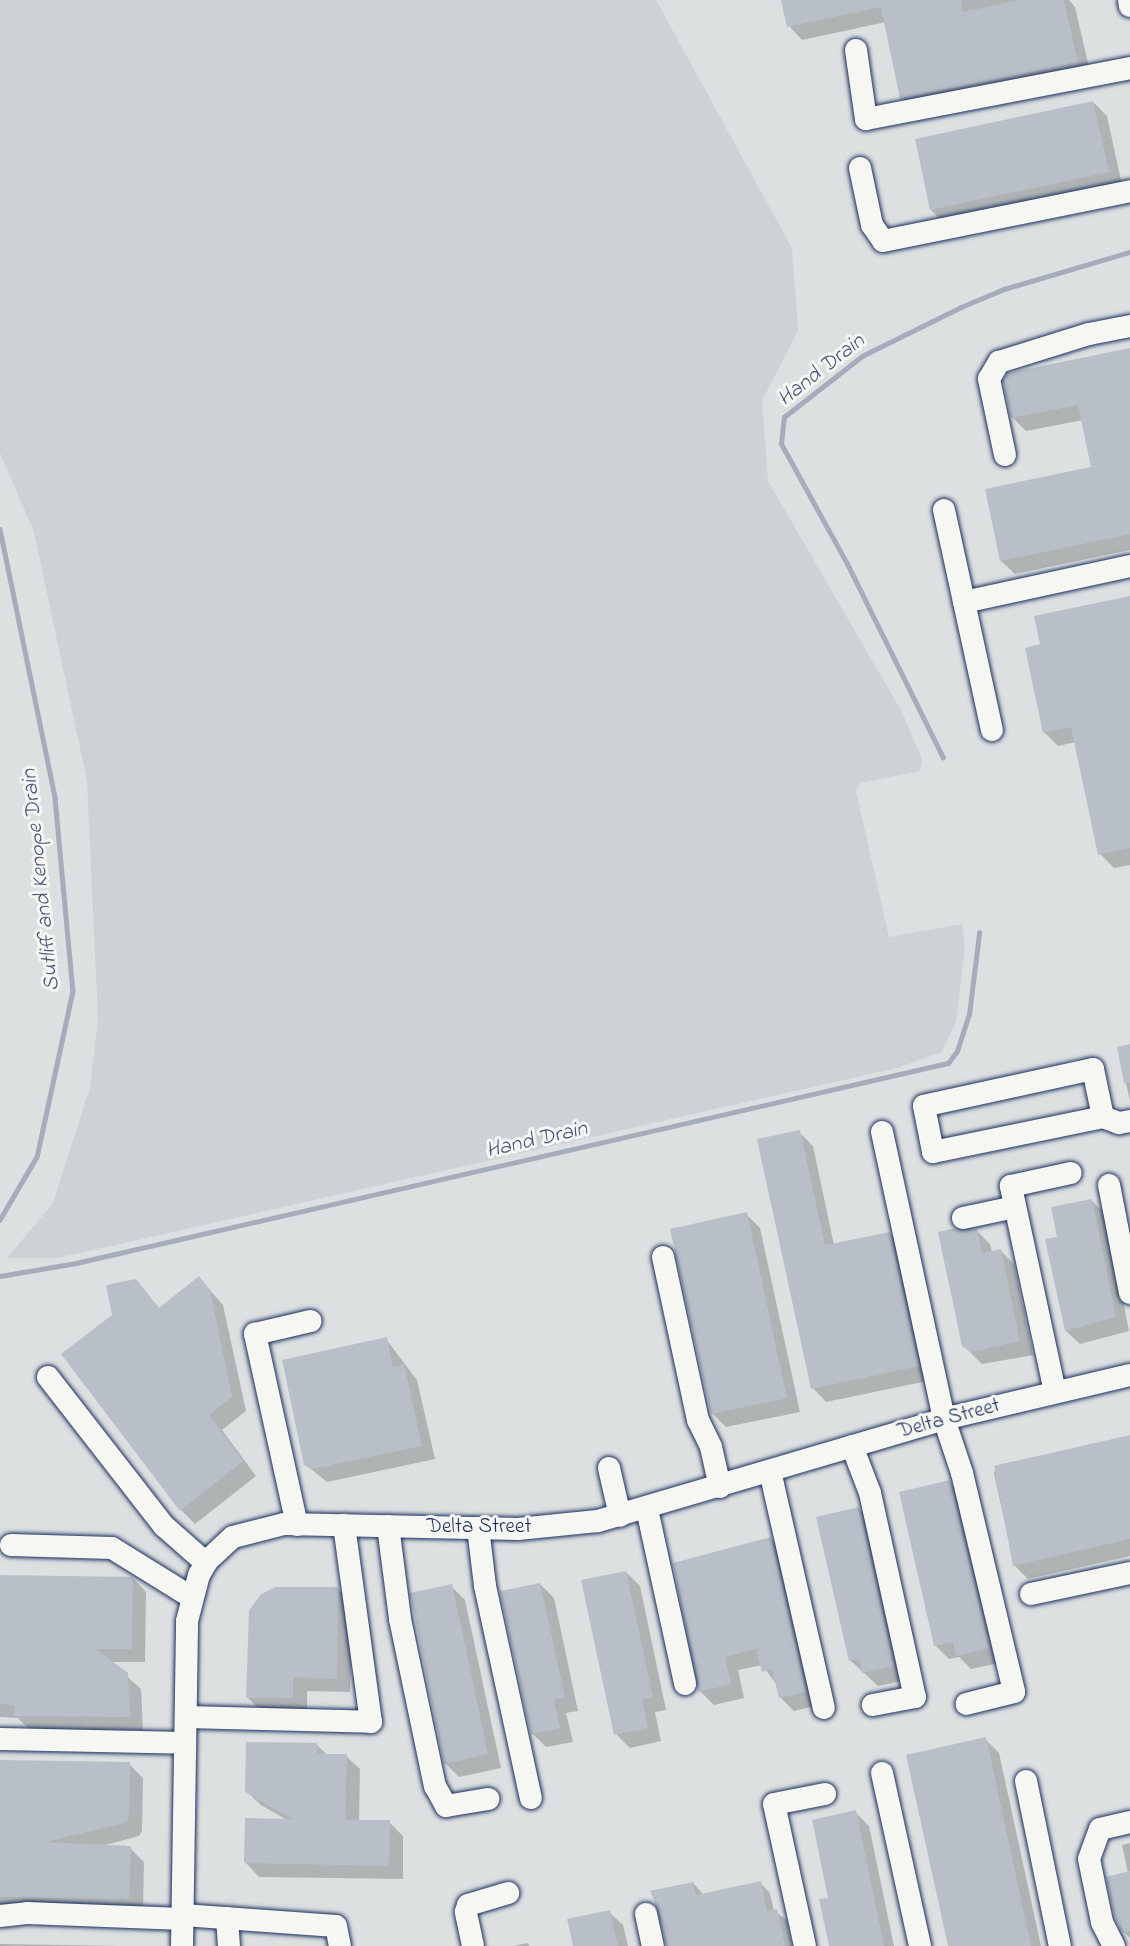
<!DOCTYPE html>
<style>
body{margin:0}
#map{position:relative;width:1130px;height:1946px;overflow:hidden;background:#edeeec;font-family:"Indie Flower",sans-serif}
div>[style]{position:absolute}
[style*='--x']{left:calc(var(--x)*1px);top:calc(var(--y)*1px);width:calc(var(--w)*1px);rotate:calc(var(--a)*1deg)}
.built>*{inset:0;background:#dde0e1}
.green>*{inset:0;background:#ced2d7}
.shadow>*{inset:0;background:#0003}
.stream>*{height:4.5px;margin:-2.25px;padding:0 2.25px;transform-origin:2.25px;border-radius:2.25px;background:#a5acbc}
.building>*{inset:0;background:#b9bfc8}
.roads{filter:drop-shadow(0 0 2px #1b2f5e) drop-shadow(0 0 2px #1b2f5e)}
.minor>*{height:22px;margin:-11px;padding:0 11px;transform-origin:11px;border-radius:11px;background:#f6f6f2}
span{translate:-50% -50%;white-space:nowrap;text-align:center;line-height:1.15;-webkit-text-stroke:6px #f6f6f2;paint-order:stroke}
.street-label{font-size:21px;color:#1b2f5e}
.water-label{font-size:22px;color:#44547a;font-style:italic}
</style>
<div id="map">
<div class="built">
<div style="clip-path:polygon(0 0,1130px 0,1130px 1946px,0 1946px)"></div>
</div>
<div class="green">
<div style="clip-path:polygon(0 0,656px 0,792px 248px,798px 330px,762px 401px,768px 481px,902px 712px,922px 759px,920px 771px,860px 783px,856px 791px,889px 937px,962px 924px,965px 946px,956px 1022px,942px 1052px,897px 1068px,58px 1258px,7px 1258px,53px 1203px,90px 1087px,98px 1019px,87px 781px,34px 532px,0 453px)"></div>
</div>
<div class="shadow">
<div style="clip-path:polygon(783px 0,1069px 0,1075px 7px,1091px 76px,916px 112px,902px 98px,886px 22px,802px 40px,789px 26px)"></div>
<div style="clip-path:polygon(1093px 102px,1107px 116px,1122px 185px,945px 224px,931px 210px)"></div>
<div style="clip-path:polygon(1130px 350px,1130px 550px,1015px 574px,1001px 561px,1093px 468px,1083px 420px,1026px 431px,1012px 417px)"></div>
<div style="clip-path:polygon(1130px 598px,1130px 865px,1114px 868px,1100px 854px,1076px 742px,1058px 746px,1044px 732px,1042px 646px)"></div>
<div style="clip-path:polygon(1130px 1046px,1130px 1101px,1118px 1048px)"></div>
<div style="clip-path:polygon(799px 1132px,813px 1146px,834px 1245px,889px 1233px,903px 1247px,932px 1380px,826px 1402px,813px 1388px)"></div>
<div style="clip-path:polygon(1092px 1201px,1106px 1214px,1129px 1331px,1080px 1344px,1066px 1331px,1059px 1238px)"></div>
<div style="clip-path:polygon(746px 1214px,760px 1228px,800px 1412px,726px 1427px,712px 1413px)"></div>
<div style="clip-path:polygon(976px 1230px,990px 1244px,992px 1252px,1000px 1250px,1014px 1264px,1033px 1355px,982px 1364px,968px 1350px)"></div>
<div style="clip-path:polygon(199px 1278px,223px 1305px,246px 1411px,222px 1430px,256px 1476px,195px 1524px,181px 1510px,114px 1316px,135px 1281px,160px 1309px)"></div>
<div style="clip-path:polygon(386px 1339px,417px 1380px,435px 1459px,327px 1482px,306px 1465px)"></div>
<div style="clip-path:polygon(1130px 1437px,1130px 1556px,1028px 1579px,1014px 1565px,994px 1473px,998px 1465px)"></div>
<div style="clip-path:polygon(949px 1482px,963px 1496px,1003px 1662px,971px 1669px,959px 1657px,949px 1659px,935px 1645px)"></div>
<div style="clip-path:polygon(859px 1509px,873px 1523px,907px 1680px,878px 1686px,850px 1660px)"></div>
<div style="clip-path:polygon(771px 1539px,785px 1553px,819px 1705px,794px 1711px,780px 1697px,777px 1685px,762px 1665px,738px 1670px,744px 1698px,714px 1705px,700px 1691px)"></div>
<div style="clip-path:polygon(626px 1572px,640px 1586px,666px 1710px,655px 1712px,661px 1741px,630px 1748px,616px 1734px)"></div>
<div style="clip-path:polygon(0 1577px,133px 1578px,146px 1592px,145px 1662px,111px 1662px,141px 1689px,143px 1730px,29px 1729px,18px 1718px,0 1717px)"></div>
<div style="clip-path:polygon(540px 1584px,554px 1598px,578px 1711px,566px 1713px,573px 1742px,546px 1747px,532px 1733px)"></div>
<div style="clip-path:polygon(451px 1586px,465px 1600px,501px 1768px,459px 1777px,445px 1763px)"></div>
<div style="clip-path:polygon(338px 1589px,352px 1603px,350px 1692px,307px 1691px,307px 1712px,261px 1711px,247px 1697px)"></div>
<div style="clip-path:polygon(985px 1739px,999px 1753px,1041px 1946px,950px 1946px)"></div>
<div style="clip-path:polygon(317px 1745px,328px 1756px,346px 1756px,360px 1769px,359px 1821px,389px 1822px,403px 1836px,403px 1879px,259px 1877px,246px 1863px,287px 1820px,261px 1805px,246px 1791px)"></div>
<div style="clip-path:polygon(0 1761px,129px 1764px,143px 1778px,142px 1831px,139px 1836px,102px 1846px,130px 1848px,144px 1862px,143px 1912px,0 1910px)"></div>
<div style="clip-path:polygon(855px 1812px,869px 1826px,894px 1946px,831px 1946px,830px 1899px)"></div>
<div style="clip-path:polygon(1130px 1843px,1130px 1938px,1124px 1932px,1128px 1873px,1122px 1845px)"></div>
<div style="clip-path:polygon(693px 1883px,703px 1894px,760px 1883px,770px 1893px,774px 1911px,787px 1920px,792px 1946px,667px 1946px,652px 1892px)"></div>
<div style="clip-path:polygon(609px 1912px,623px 1925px,628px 1946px,574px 1946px)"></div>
<div style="clip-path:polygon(527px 1943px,530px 1946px,514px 1946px)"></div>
<div style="clip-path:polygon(0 1944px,127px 1946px,128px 1946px,0 1946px)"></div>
</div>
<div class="stream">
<div style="--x:0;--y:529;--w:275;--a:78.4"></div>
<div style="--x:55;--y:798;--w:194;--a:84.7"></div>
<div style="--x:73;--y:991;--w:170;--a:102.2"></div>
<div style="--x:37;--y:1157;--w:73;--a:120.4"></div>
<div style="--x:943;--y:758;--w:216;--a:-116.3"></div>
<div style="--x:847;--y:564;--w:137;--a:-118.8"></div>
<div style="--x:781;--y:444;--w:27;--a:-84"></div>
<div style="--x:784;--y:417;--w:99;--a:-38"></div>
<div style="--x:862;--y:356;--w:110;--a:-26.3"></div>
<div style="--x:961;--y:307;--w:47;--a:-22.7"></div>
<div style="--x:1004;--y:289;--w:131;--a:-16.4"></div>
<div style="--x:0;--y:1276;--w:77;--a:-9.7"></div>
<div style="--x:76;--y:1263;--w:895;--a:-12.92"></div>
<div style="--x:948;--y:1063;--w:15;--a:-53"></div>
<div style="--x:957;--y:1051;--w:38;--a:-72"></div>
<div style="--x:969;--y:1015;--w:83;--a:-83"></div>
</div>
<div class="building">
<div style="clip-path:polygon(781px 0,961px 0,962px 12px,1020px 0,1064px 0,1078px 62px,900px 99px,881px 7px,787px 27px)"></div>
<div style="clip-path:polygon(1093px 101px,1109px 172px,930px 210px,915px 139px)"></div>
<div style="clip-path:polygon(1130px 348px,1130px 534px,1000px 561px,985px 489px,1091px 467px,1078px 405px,1011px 418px,1003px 381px,1008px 373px)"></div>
<div style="clip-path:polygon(1130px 596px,1130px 848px,1098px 855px,1071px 727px,1043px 733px,1025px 648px,1040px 644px,1034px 616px)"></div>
<div style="clip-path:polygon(1130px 1044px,1130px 1083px,1124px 1083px,1117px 1047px)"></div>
<div style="clip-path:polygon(800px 1130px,825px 1245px,890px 1232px,919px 1366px,811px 1389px,757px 1139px)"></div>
<div style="clip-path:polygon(1092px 1199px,1116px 1317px,1065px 1331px,1045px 1239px,1057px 1237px,1051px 1207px)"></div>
<div style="clip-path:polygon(747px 1212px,787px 1398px,711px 1414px,670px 1229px)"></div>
<div style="clip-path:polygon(955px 1228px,977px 1229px,982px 1253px,1001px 1249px,1020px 1341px,970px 1352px,962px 1346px,938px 1232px)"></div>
<div style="clip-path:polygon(199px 1276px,210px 1290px,232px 1397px,209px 1415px,243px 1461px,180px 1511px,61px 1354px,112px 1315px,106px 1285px,136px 1279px,159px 1308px)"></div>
<div style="clip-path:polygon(387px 1337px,393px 1367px,404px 1364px,422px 1446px,312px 1469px,304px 1465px,282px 1360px)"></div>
<div style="clip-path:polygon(1130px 1435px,1130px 1539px,1013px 1566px,994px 1466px)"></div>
<div style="clip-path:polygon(950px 1480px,990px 1648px,956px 1656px,953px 1642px,934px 1646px,899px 1492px)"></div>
<div style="clip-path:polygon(859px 1507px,894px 1666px,862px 1673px,859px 1659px,849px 1661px,816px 1517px)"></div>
<div style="clip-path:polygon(771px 1537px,806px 1692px,779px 1698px,772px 1669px,762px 1672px,756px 1649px,725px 1657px,731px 1684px,698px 1692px,673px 1563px)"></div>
<div style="clip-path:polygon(626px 1571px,653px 1697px,642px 1699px,648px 1728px,614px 1735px,581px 1580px)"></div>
<div style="clip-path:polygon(0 1575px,133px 1577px,132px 1649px,96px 1649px,128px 1673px,130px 1717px,14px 1716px,14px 1705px,0 1704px)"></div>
<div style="clip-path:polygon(540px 1583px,565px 1697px,554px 1700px,560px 1728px,531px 1734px,500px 1591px)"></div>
<div style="clip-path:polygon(452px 1584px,488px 1754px,444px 1764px,410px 1593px)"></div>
<div style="clip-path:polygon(275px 1587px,338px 1587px,337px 1679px,293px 1677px,293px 1698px,246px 1698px,249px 1611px,260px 1595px)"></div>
<div style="clip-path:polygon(986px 1737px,1031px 1946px,948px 1946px,906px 1755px)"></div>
<div style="clip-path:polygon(246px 1742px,317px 1743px,317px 1754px,347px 1754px,345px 1820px,390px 1820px,389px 1866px,244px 1863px,245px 1818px,292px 1819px,245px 1792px)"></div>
<div style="clip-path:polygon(0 1760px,130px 1762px,129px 1817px,125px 1823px,46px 1842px,131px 1846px,129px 1899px,0 1897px)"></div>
<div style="clip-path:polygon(856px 1810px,884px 1946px,829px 1946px,819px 1899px,828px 1898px,812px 1820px)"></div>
<div style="clip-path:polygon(1130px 1871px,1130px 1931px,1122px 1933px,1115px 1918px,1106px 1877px)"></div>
<div style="clip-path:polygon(761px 1881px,767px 1911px,777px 1909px,785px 1946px,666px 1946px,659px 1911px,650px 1891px,693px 1882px,696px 1895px)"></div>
<div style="clip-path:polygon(610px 1910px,618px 1946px,573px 1946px,567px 1919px)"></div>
</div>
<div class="roads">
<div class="minor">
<div style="--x:1129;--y:0;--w:6;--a:81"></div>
<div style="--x:856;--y:50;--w:70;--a:81.8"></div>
<div style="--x:866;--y:119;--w:269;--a:-10.9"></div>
<div style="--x:860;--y:168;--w:58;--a:78.1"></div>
<div style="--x:872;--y:225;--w:19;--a:55"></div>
<div style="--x:883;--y:241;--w:252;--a:-11.4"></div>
<div style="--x:1005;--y:455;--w:78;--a:-101.9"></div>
<div style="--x:989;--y:379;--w:20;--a:-60"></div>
<div style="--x:999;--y:362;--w:94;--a:-17.3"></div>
<div style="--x:1089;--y:334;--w:42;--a:-11"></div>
<div style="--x:944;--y:510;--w:94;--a:77.7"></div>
<div style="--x:964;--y:602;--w:170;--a:-12.2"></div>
<div style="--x:964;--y:602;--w:131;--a:77.7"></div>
<div style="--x:1103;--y:1117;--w:49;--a:-101.8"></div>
<div style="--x:1093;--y:1069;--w:173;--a:167.7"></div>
<div style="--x:924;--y:1106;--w:47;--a:78.9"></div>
<div style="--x:933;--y:1152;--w:174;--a:-11.6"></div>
<div style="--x:1103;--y:1117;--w:17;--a:21"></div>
<div style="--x:1119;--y:1123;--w:11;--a:-10"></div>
<div style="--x:882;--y:1132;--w:294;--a:77.8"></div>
<div style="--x:944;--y:1419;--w:57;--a:71.6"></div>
<div style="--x:962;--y:1473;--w:225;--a:76.6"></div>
<div style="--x:1014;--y:1692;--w:49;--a:166"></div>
<div style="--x:1109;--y:1185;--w:110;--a:79"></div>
<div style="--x:963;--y:1218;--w:53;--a:-11.9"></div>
<div style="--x:663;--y:1257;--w:167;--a:77.9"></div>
<div style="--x:698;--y:1420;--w:30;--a:64"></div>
<div style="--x:711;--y:1447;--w:41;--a:77.3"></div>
<div style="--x:48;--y:1377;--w:189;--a:52.1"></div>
<div style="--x:164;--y:1526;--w:56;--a:41.4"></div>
<div style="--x:1055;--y:1392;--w:211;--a:-102.1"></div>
<div style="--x:1011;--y:1186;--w:61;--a:-12.2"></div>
<div style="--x:852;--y:1446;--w:50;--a:69"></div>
<div style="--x:870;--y:1493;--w:209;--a:77.6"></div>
<div style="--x:915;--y:1697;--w:43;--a:169.2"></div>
<div style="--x:609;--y:1468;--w:49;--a:77.1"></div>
<div style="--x:770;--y:1471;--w:243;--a:77.2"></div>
<div style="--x:647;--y:1509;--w:179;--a:77.7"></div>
<div style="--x:297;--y:1525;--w:196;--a:-102.4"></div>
<div style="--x:255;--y:1334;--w:57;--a:-13.1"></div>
<div style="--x:388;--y:1526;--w:94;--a:82.6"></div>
<div style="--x:400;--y:1619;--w:171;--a:78.2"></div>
<div style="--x:435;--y:1786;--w:23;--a:61"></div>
<div style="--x:446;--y:1806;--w:43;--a:-9.5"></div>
<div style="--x:478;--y:1528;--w:58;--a:83.1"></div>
<div style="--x:485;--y:1586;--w:217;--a:77.8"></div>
<div style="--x:11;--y:1545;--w:101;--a:1.7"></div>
<div style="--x:112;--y:1548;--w:93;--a:31.8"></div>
<div style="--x:1031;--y:1594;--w:101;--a:-12"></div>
<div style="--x:186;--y:1717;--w:185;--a:1.5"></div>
<div style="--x:371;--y:1722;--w:199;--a:-97.8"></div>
<div style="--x:0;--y:1739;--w:185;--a:1.2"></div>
<div style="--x:882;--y:1773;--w:177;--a:77.6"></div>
<div style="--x:1026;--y:1781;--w:168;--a:78.4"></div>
<div style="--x:646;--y:1914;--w:33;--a:78"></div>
<div style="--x:183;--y:1915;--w:153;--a:4.1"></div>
<div style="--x:336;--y:1926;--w:20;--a:79"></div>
<div style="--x:0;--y:1916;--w:27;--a:-6"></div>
<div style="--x:27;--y:1913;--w:156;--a:2.2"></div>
<div style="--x:227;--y:1918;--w:28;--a:86"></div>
<div style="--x:182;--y:1946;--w:325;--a:-89.1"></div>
<div style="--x:187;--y:1621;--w:48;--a:-75.4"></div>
<div style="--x:199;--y:1575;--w:16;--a:-60"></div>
<div style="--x:207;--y:1561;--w:35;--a:-43"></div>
<div style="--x:233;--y:1537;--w:53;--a:-14.3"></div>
<div style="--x:284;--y:1524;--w:234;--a:1.2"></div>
<div style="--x:518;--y:1529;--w:80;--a:-5.7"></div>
<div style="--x:598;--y:1521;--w:361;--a:-16.4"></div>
<div style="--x:944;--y:1419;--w:191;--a:-13.3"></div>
<div style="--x:473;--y:1946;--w:35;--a:-102"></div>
<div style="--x:466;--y:1912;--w:7;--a:-74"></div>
<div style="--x:468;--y:1905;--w:42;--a:-16.7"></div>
<div style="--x:805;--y:1946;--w:145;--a:-102.3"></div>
<div style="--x:774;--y:1804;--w:52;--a:-11.1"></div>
<div style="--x:1114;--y:1946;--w:27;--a:-117"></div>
<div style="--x:1102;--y:1922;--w:64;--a:-101.7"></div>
<div style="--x:1089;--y:1859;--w:32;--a:-70"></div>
<div style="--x:1100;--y:1829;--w:31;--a:-13"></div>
</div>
</div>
<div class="street-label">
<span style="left:949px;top:1419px;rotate:-15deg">Delta Street</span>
<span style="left:479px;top:1527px">Delta Street</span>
</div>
<div class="water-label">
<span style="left:822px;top:371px;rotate:-38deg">Hand Drain</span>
<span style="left:42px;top:880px;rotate:-96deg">Sutliff and Kenope Drain</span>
<span style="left:537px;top:1141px;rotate:-13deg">Hand Drain</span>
</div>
</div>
